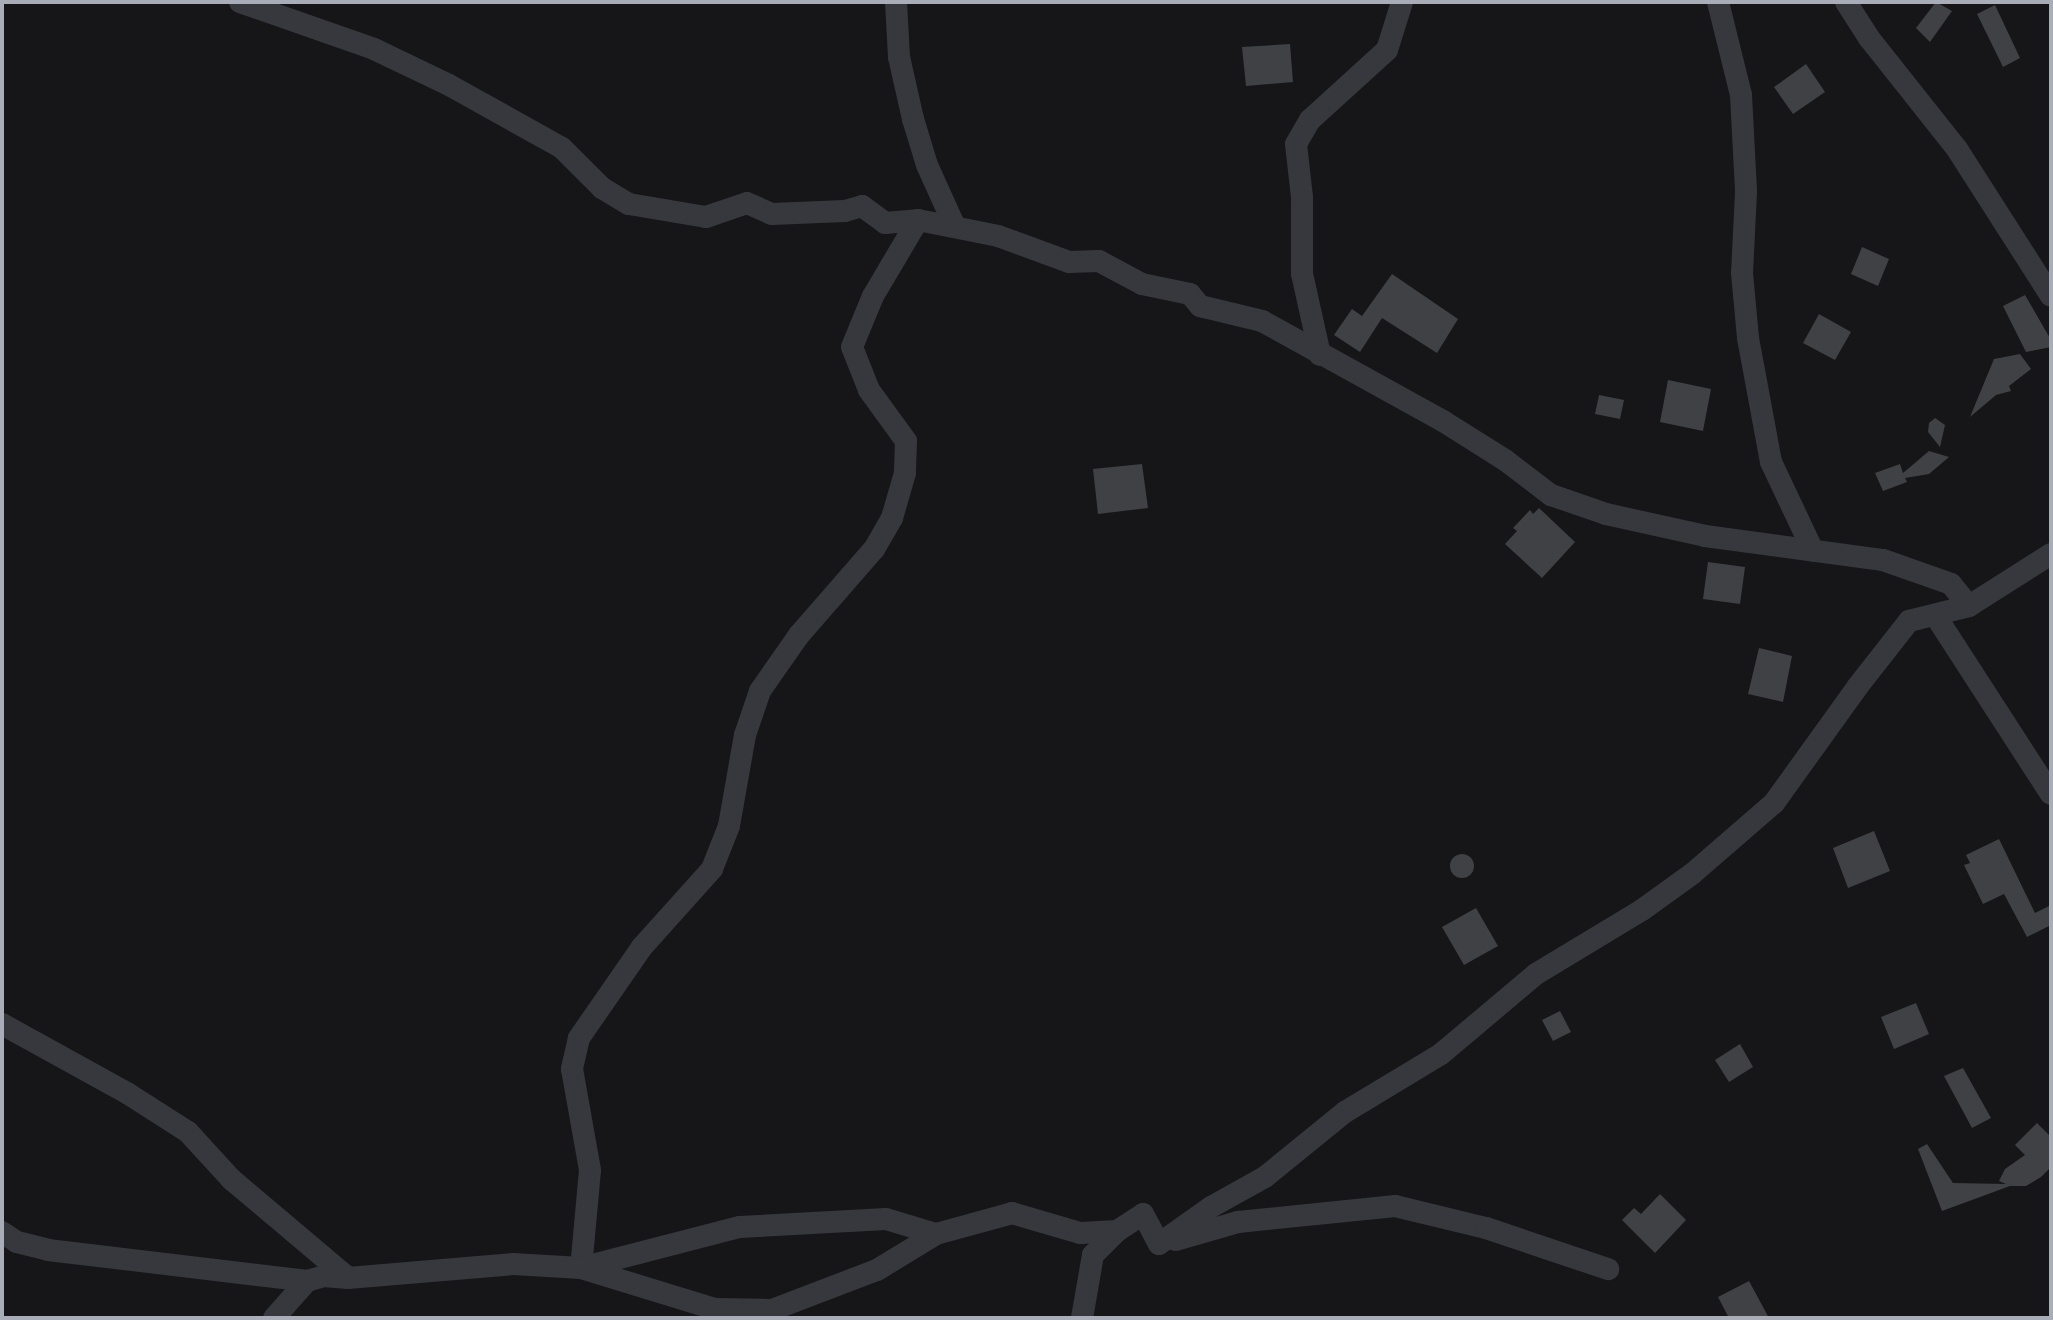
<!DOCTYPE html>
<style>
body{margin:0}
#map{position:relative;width:2053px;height:1320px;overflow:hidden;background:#161618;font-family:Lato,sans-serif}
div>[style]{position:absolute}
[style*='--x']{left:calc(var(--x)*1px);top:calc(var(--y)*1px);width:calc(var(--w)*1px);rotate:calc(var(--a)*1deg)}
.building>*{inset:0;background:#404145}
.round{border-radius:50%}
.minor>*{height:22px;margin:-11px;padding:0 11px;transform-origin:11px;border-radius:11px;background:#37383d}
span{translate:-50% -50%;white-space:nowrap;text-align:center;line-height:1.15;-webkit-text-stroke:6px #111113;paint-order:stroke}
.frame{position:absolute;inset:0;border:4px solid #a8adb8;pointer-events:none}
</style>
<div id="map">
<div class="building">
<div style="clip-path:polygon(1936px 2px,1952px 11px,1930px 42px,1916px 28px)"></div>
<div style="clip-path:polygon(1995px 5px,2020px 58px,2003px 67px,1977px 14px)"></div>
<div style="clip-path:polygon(1290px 44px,1293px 82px,1246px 86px,1242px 47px)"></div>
<div style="clip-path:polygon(1806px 64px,1825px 92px,1793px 114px,1774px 87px)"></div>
<div style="clip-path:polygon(1862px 247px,1889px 259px,1878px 286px,1851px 274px)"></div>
<div style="clip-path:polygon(1392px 274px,1458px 319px,1437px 353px,1382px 318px,1360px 352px,1334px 335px,1352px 309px,1362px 316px)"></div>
<div style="clip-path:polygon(2025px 295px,2051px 340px,2051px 347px,2026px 352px,2003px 306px)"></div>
<div style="clip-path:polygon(1819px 314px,1851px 332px,1835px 360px,1803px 343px)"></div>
<div style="clip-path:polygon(2020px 354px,2031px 369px,2009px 386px,2011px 391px,1996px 395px,1970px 417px,1994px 359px)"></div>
<div style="clip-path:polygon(1668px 380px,1711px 389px,1703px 431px,1660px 422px)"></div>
<div style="clip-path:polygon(1599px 395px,1624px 400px,1620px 419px,1595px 414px)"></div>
<div style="clip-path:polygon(1935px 418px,1945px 425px,1940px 447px,1928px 432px,1929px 423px)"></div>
<div style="clip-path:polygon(1929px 451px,1949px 457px,1929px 474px,1905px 478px,1907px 482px,1883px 491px,1875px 473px,1900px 464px,1903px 473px)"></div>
<div style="clip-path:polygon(1142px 464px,1148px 508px,1098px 514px,1093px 469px)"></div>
<div style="clip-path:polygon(1539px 508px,1575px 542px,1542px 578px,1505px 544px,1517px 531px,1513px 528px,1530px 510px,1533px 514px)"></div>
<div style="clip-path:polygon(1708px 562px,1745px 567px,1740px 604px,1703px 599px)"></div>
<div style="clip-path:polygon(1759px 648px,1792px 656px,1783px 702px,1748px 694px)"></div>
<div style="clip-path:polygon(1874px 831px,1890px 871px,1848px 888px,1833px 848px)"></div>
<div style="clip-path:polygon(1999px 839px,2035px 913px,2051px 905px,2051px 925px,2027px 937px,2004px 894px,1983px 904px,1964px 865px,1970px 863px,1966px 855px)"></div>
<div class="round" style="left:1450px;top:854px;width:24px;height:24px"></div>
<div style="clip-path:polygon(1476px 908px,1498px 946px,1464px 965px,1442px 927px)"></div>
<div style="clip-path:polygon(1916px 1003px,1929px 1034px,1894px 1049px,1881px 1017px)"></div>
<div style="clip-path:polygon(1560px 1011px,1571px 1032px,1553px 1041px,1542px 1020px)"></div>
<div style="clip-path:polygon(1740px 1044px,1753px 1067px,1729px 1082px,1715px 1060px)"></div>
<div style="clip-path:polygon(1963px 1068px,1991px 1118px,1972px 1128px,1944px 1076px)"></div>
<div style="clip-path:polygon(2037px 1123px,2051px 1137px,2051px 1167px,2041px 1177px,2026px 1186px,2010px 1186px,1942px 1211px,1918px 1149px,1927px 1144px,1953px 1183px,2006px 1184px,1999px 1181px,2005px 1169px,2025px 1155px,2015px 1145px)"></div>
<div style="clip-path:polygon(1660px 1194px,1686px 1220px,1655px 1253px,1622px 1220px,1634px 1208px,1641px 1214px)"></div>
<div style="clip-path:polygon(1749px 1281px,1769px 1318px,1729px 1318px,1718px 1297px)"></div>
</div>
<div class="minor">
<div style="--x:240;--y:2;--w:142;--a:19.3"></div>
<div style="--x:374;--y:49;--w:83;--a:25.6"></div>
<div style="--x:449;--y:85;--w:129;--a:29.1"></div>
<div style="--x:562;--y:148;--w:57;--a:45"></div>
<div style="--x:602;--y:188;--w:31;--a:31"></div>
<div style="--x:629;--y:204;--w:78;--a:9.6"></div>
<div style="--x:706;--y:217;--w:43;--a:-18.9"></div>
<div style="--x:747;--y:203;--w:27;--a:24"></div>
<div style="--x:772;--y:214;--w:73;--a:-2.4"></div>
<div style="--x:845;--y:211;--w:18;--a:-16"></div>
<div style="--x:862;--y:206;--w:29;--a:36"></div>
<div style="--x:885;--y:223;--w:33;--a:-5"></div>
<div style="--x:918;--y:220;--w:82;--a:11.3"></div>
<div style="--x:998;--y:236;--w:76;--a:20.1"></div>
<div style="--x:1069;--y:262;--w:30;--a:-2"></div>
<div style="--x:1099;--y:261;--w:49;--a:28.1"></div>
<div style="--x:1142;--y:284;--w:49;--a:11.8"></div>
<div style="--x:1190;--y:294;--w:16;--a:50"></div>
<div style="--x:1200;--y:306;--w:64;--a:13.6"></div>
<div style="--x:1262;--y:321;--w:207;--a:28.9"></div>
<div style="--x:1443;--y:421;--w:73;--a:32.2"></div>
<div style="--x:1505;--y:460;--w:58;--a:37.3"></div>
<div style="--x:1551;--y:495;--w:58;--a:19.1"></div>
<div style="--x:1606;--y:514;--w:101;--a:12.5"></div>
<div style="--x:1705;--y:536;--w:180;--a:7.7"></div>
<div style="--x:1883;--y:560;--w:72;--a:19.4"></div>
<div style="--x:1951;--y:584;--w:28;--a:51"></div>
<div style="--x:896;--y:2;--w:55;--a:86.9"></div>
<div style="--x:899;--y:57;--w:64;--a:77.3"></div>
<div style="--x:913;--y:119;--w:48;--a:73.1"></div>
<div style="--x:927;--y:165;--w:68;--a:65.7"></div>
<div style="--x:1718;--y:2;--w:96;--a:76.1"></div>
<div style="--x:1741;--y:95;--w:97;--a:87"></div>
<div style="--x:1746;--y:192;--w:81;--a:92.8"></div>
<div style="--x:1742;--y:273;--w:65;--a:84.7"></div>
<div style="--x:1748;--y:338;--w:126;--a:79.5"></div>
<div style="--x:1771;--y:462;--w:98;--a:64.7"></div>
<div style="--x:1846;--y:2;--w:43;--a:57.4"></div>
<div style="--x:1869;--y:38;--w:142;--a:51.6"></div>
<div style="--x:1957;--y:149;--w:174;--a:57.4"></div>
<div style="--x:918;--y:220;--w:88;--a:120.6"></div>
<div style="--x:873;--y:296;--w:55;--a:112.4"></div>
<div style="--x:852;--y:347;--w:46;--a:68.4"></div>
<div style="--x:869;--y:390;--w:63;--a:54"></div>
<div style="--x:906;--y:441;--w:32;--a:92"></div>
<div style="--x:905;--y:473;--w:47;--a:106.1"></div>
<div style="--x:892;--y:518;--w:36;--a:120"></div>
<div style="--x:874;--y:549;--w:114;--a:131.1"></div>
<div style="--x:799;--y:635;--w:68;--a:124.9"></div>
<div style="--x:760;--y:691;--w:46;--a:108.8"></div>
<div style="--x:745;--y:735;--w:92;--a:100"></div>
<div style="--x:729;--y:826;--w:46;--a:111.6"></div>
<div style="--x:712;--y:869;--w:105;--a:131.9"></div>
<div style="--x:642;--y:947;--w:111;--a:124.7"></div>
<div style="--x:579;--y:1038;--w:32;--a:103"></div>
<div style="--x:572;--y:1069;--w:103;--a:79.9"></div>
<div style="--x:590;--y:1170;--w:98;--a:95.2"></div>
<div style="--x:581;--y:1268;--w:164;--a:-14.5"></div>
<div style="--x:740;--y:1227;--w:146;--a:-3.1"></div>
<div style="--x:886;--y:1219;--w:52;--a:16.7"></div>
<div style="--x:1320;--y:355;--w:83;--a:-102.5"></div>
<div style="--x:1302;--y:274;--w:77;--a:-90"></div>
<div style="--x:1302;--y:197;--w:53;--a:-96.5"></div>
<div style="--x:1296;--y:144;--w:28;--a:-60"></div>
<div style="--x:1310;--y:120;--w:104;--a:-42.3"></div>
<div style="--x:1387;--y:50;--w:50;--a:-72.6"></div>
<div style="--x:1935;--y:615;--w:213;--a:57.1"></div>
<div style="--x:2;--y:1024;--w:143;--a:28.9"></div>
<div style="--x:127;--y:1093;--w:72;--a:32.6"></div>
<div style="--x:188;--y:1132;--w:64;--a:47.5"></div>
<div style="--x:231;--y:1179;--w:153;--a:40.2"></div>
<div style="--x:2;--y:1232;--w:18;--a:34"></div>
<div style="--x:17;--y:1242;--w:32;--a:14"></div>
<div style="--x:48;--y:1250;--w:261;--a:6.8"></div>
<div style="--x:307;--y:1281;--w:18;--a:-16"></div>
<div style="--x:324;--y:1276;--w:24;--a:5"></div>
<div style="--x:348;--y:1278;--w:166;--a:-4.8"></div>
<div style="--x:513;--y:1264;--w:68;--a:3.4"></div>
<div style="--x:581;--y:1268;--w:140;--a:17"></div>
<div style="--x:715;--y:1309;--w:57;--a:1"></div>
<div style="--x:772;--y:1310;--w:112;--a:-20.9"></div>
<div style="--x:877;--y:1270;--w:69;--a:-31.4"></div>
<div style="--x:936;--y:1234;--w:79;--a:-15.4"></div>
<div style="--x:1012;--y:1213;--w:71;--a:16.4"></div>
<div style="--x:1080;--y:1233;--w:37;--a:-3"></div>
<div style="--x:1117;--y:1231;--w:31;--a:-33"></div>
<div style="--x:1143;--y:1214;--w:34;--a:62"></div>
<div style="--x:1159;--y:1244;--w:64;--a:-35.4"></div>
<div style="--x:1211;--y:1207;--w:62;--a:-29.1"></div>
<div style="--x:1265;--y:1177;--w:103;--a:-39.1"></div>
<div style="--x:1345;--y:1112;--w:112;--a:-31.1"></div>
<div style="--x:1441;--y:1054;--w:124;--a:-40.1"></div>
<div style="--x:1536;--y:974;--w:124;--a:-31.1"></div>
<div style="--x:1642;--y:910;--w:62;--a:-35.8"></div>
<div style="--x:1692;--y:874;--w:108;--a:-40.9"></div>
<div style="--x:1774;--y:803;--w:144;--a:-54.3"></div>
<div style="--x:1858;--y:686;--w:83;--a:-51.9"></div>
<div style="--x:1909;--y:621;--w:62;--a:-14"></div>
<div style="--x:1969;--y:606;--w:97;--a:-32.4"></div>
<div style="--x:1176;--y:1240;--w:65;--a:-16.2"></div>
<div style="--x:1238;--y:1222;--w:158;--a:-5.8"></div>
<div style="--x:1395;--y:1206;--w:94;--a:13.6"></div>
<div style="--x:1486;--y:1228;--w:129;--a:18.6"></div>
<div style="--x:274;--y:1318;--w:50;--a:-48.3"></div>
<div style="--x:1082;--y:1318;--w:64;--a:-80.1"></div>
<div style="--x:1093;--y:1255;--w:34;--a:-45"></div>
</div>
<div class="frame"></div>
</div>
